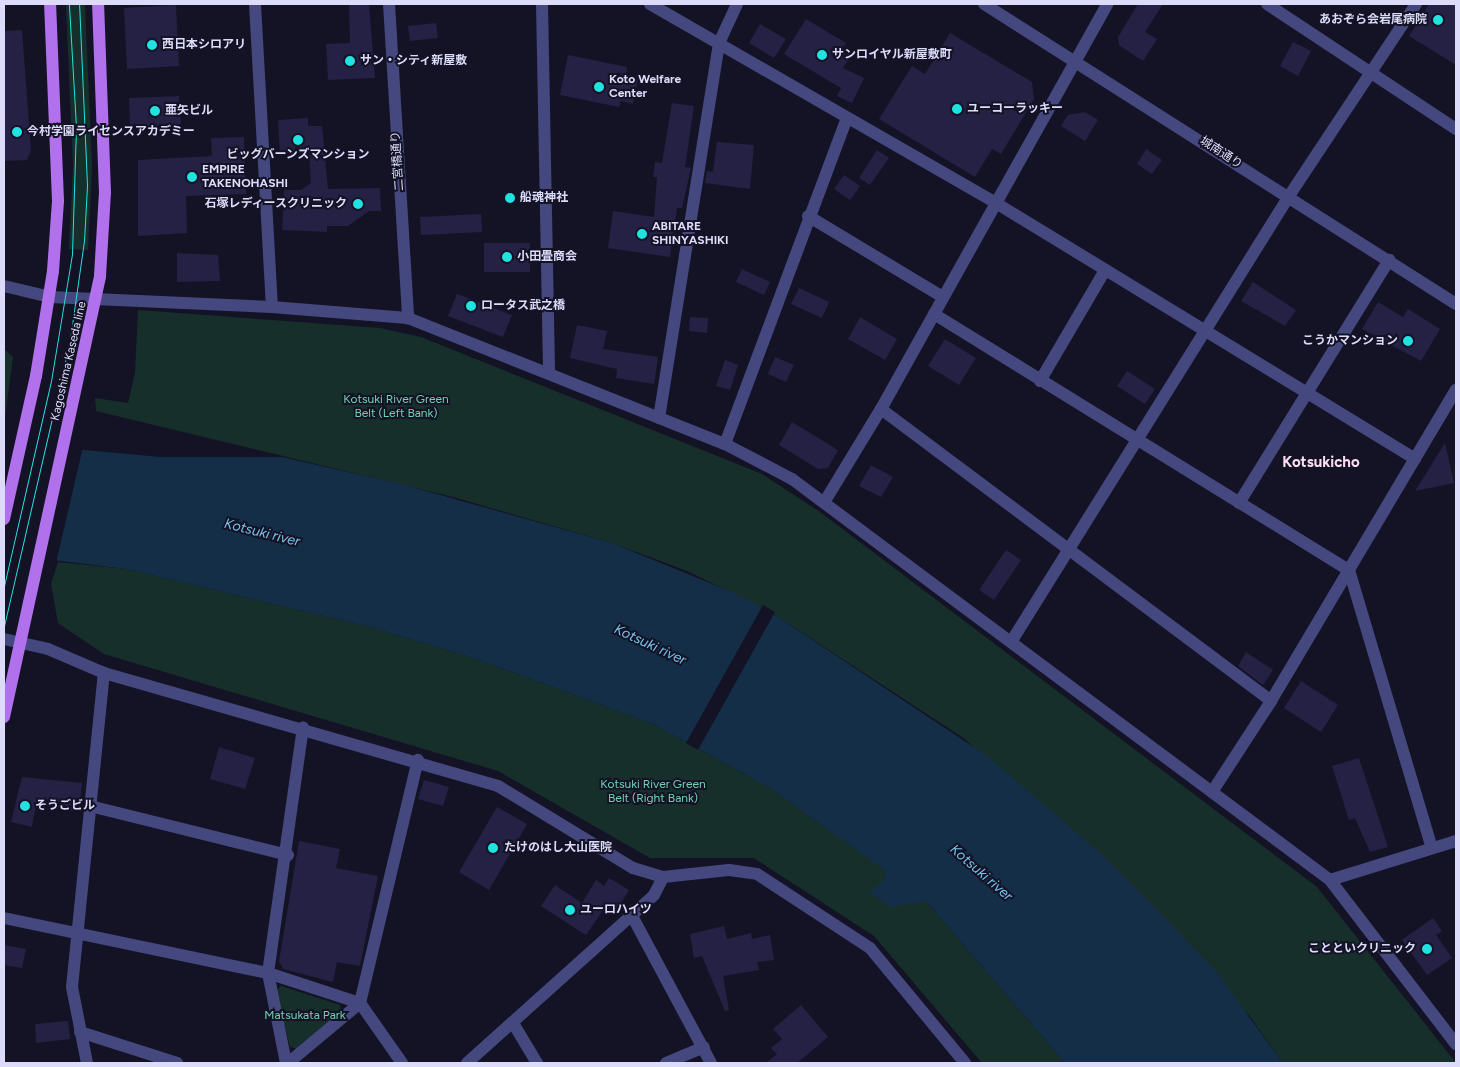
<!DOCTYPE html>
<meta charset="utf-8">
<style>
body{margin:0}
#map{position:relative;width:1460px;height:1067px;overflow:hidden;background:#141326;font-family:Figtree,"Noto Sans JP",sans-serif}
div>[style]{position:absolute}
[style*='--x']{left:calc(var(--x)*1px);top:calc(var(--y)*1px);width:calc(var(--w)*1px);rotate:calc(var(--a)*1deg)}
.green>*{inset:0;background:#172f2b}
.water>*{inset:0;background:#152e47}
.pier>*{inset:0;background:#141326}
.building>*{inset:0;background:#242144}
.minor>*{height:12px;margin:-6px;padding:0 6px;transform-origin:6px;border-radius:6px;background:#44487f}
.major>*{height:12px;margin:-6px;padding:0 6px;transform-origin:6px;border-radius:6px;background:#b171ec}
.tram>*{height:1px;margin:-0.5px;padding:0 0.5px;transform-origin:0.5px;border-radius:0.5px;background:#21e2e0}
.dots>*{width:14px;height:14px;translate:-50% -50%;box-sizing:border-box;border:2px solid #141326;border-radius:50%}
span{translate:-50% -50%;white-space:nowrap;text-align:center;line-height:1.15;-webkit-text-stroke:4px #141326;paint-order:stroke}
.poi-label{font-size:12px;color:#dcdcfa;font-weight:700}
.right{translate:-100% -50%;text-align:right}
.left{translate:0 -50%;text-align:left}
.street-label{font-size:12px;color:#dcdcfa}
.park-label{font-size:12px;color:#71d2af}
.water-label{font-size:14px;color:#77c4ed;font-style:italic}
.quarter-label{font-size:15px;color:#fbdef3;font-weight:700}
.frame{position:absolute;inset:0;border:5px solid #dcdcfa;pointer-events:none}
</style>
<div id="map">
<div class="green">
<div style="clip-path:polygon(66px 4px,85px 4px,92px 167px,88px 250px,69px 249px,73px 167px)"></div>
<div style="clip-path:polygon(138px 310px,380px 328px,421px 337px,762px 474px,820px 512px,1317px 887px,1456px 1063px,1283px 1063px,1249px 1015px,965px 739px,769px 611px,687px 571px,612px 543px,453px 497px,96px 411px,95px 398px,128px 403px,135px 373px)"></div>
<div style="clip-path:polygon(4px 349px,13px 357px,4px 424px)"></div>
<div style="clip-path:polygon(58px 562px,127px 569px,370px 627px,474px 658px,653px 724px,770px 788px,887px 871px,884px 880px,926px 901px,1065px 1063px,982px 1063px,874px 936px,754px 858px,650px 858px,498px 771px,104px 654px,58px 623px,51px 584px)"></div>
<div style="clip-path:polygon(281px 986px,340px 1005px,341px 1014px,298px 1049px,290px 1047px,276px 991px)"></div>
</div>
<div class="water">
<div style="clip-path:polygon(4px 424px,84px 450px,160px 457px,282px 457px,401px 484px,612px 543px,734px 593px,769px 611px,987px 756px,1099px 852px,1157px 910px,1215px 970px,1283px 1063px,1065px 1063px,926px 901px,890px 907px,869px 892px,884px 880px,886px 871px,770px 788px,653px 724px,474px 658px,370px 627px,127px 569px,53px 560px,4px 543px)"></div>
</div>
<div class="pier">
<div style="clip-path:polygon(5px 422px,83px 447px,56px 563px,4px 545px)"></div>
<div style="clip-path:polygon(763px 605px,775px 612px,698px 750px,686px 743px)"></div>
</div>
<div class="building">
<div style="clip-path:polygon(349px 4px,369px 4px,375px 78px,328px 80px,326px 44px,350px 43px)"></div>
<div style="clip-path:polygon(1138px 4px,1163px 4px,1145px 32px,1157px 39px,1143px 61px,1119px 45px,1118px 37px)"></div>
<div style="clip-path:polygon(1429px 4px,1456px 4px,1456px 65px,1409px 36px)"></div>
<div style="clip-path:polygon(176px 5px,179px 66px,127px 69px,124px 8px)"></div>
<div style="clip-path:polygon(806px 19px,846px 43px,841px 51px,850px 57px,843px 68px,864px 78px,852px 103px,837px 96px,841px 88px,784px 54px)"></div>
<div style="clip-path:polygon(436px 23px,438px 38px,410px 41px,408px 26px)"></div>
<div style="clip-path:polygon(760px 24px,786px 39px,774px 58px,749px 43px)"></div>
<div style="clip-path:polygon(22px 30px,31px 151px,27px 160px,4px 161px,4px 31px)"></div>
<div style="clip-path:polygon(950px 33px,1032px 82px,1034px 99px,1001px 154px,992px 149px,975px 177px,879px 119px,912px 66px,925px 74px)"></div>
<div style="clip-path:polygon(1293px 42px,1311px 51px,1298px 76px,1280px 66px)"></div>
<div style="clip-path:polygon(568px 55px,627px 67px,626px 76px,638px 79px,633px 104px,621px 101px,619px 107px,560px 95px)"></div>
<div style="clip-path:polygon(179px 96px,181px 124px,130px 127px,129px 98px)"></div>
<div style="clip-path:polygon(672px 103px,694px 106px,685px 167px,691px 168px,682px 208px,677px 208px,670px 257px,608px 248px,613px 211px,654px 217px,657px 177px,653px 177px,655px 162px,662px 163px)"></div>
<div style="clip-path:polygon(1085px 112px,1098px 120px,1085px 141px,1061px 126px,1068px 115px)"></div>
<div style="clip-path:polygon(308px 118px,308px 126px,322px 126px,328px 189px,380px 188px,381px 211px,369px 211px,348px 226px,327px 226px,327px 232px,282px 230px,284px 190px,301px 190px,311px 183px,309px 152px,280px 153px,278px 120px)"></div>
<div style="clip-path:polygon(244px 137px,246px 194px,186px 196px,187px 233px,138px 236px,138px 160px,212px 156px,211px 138px)"></div>
<div style="clip-path:polygon(717px 142px,754px 145px,750px 189px,705px 183px,707px 171px,713px 172px)"></div>
<div style="clip-path:polygon(1146px 149px,1162px 160px,1152px 174px,1137px 164px)"></div>
<div style="clip-path:polygon(877px 150px,889px 158px,870px 185px,859px 178px)"></div>
<div style="clip-path:polygon(844px 175px,860px 186px,850px 200px,834px 189px)"></div>
<div style="clip-path:polygon(481px 214px,482px 232px,421px 235px,420px 217px)"></div>
<div style="clip-path:polygon(484px 243px,530px 243px,530px 272px,484px 272px)"></div>
<div style="clip-path:polygon(177px 253px,218px 255px,220px 281px,177px 282px)"></div>
<div style="clip-path:polygon(742px 269px,770px 282px,764px 295px,736px 282px)"></div>
<div style="clip-path:polygon(1253px 282px,1296px 310px,1285px 326px,1241px 301px)"></div>
<div style="clip-path:polygon(799px 288px,829px 302px,822px 318px,791px 304px)"></div>
<div style="clip-path:polygon(457px 294px,512px 315px,503px 337px,448px 316px)"></div>
<div style="clip-path:polygon(1378px 302px,1403px 317px,1408px 309px,1440px 329px,1421px 361px,1362px 329px)"></div>
<div style="clip-path:polygon(690px 317px,708px 318px,707px 333px,689px 331px)"></div>
<div style="clip-path:polygon(860px 317px,897px 339px,885px 360px,848px 339px)"></div>
<div style="clip-path:polygon(577px 325px,607px 331px,603px 349px,658px 357px,654px 384px,616px 378px,617px 369px,570px 358px)"></div>
<div style="clip-path:polygon(945px 339px,976px 358px,959px 385px,928px 366px)"></div>
<div style="clip-path:polygon(775px 357px,794px 365px,786px 382px,768px 374px)"></div>
<div style="clip-path:polygon(725px 360px,738px 365px,730px 390px,716px 386px)"></div>
<div style="clip-path:polygon(1127px 371px,1155px 389px,1145px 404px,1117px 386px)"></div>
<div style="clip-path:polygon(792px 422px,838px 450px,828px 468px,818px 469px,779px 445px)"></div>
<div style="clip-path:polygon(1445px 443px,1454px 483px,1415px 491px)"></div>
<div style="clip-path:polygon(871px 465px,893px 477px,881px 497px,859px 486px)"></div>
<div style="clip-path:polygon(1006px 550px,1021px 560px,994px 600px,979px 590px)"></div>
<div style="clip-path:polygon(1246px 652px,1273px 670px,1263px 685px,1238px 666px)"></div>
<div style="clip-path:polygon(1301px 681px,1338px 705px,1321px 732px,1284px 708px)"></div>
<div style="clip-path:polygon(219px 747px,255px 758px,245px 789px,210px 779px)"></div>
<div style="clip-path:polygon(1359px 758px,1388px 847px,1370px 852px,1355px 818px,1349px 820px,1332px 766px)"></div>
<div style="clip-path:polygon(22px 777px,82px 783px,79px 811px,64px 810px,65px 802px,37px 798px,32px 827px,11px 822px)"></div>
<div style="clip-path:polygon(424px 780px,449px 787px,443px 806px,418px 799px)"></div>
<div style="clip-path:polygon(497px 807px,527px 824px,489px 890px,459px 872px)"></div>
<div style="clip-path:polygon(299px 841px,340px 849px,336px 868px,378px 876px,360px 966px,337px 962px,333px 982px,283px 969px,279px 961px)"></div>
<div style="clip-path:polygon(609px 878px,629px 890px,615px 913px,606px 907px,603px 910px,586px 935px,541px 906px,555px 885px,582px 903px,596px 880px,604px 886px)"></div>
<div style="clip-path:polygon(1433px 918px,1442px 931px,1436px 935px,1452px 958px,1427px 975px,1402px 940px)"></div>
<div style="clip-path:polygon(724px 926px,727px 939px,751px 933px,752px 939px,770px 935px,774px 960px,757px 962px,759px 970px,723px 976px,729px 1010px,725px 1011px,702px 956px,694px 958px,690px 934px)"></div>
<div style="clip-path:polygon(4px 945px,26px 949px,22px 968px,4px 965px)"></div>
<div style="clip-path:polygon(801px 1005px,828px 1037px,797px 1063px,766px 1063px,777px 1054px,771px 1048px,782px 1039px,773px 1029px)"></div>
<div style="clip-path:polygon(68px 1021px,70px 1039px,36px 1043px,35px 1024px)"></div>
</div>
<div class="minor">
<div style="--x:255;--y:4;--w:303;--a:86.8"></div>
<div style="--x:389;--y:4;--w:315;--a:86.5"></div>
<div style="--x:542;--y:4;--w:369;--a:88.9"></div>
<div style="--x:650;--y:4;--w:399;--a:29.9"></div>
<div style="--x:996;--y:203;--w:491;--a:31.4"></div>
<div style="--x:984;--y:4;--w:559;--a:32.44"></div>
<div style="--x:1267;--y:4;--w:227;--a:33.5"></div>
<div style="--x:808;--y:216;--w:157;--a:31"></div>
<div style="--x:4;--y:286;--w:47;--a:13.4"></div>
<div style="--x:50;--y:297;--w:222;--a:2.6"></div>
<div style="--x:272;--y:307;--w:136;--a:4.6"></div>
<div style="--x:408;--y:318;--w:341;--a:21.7"></div>
<div style="--x:725;--y:444;--w:76;--a:27.6"></div>
<div style="--x:792;--y:479;--w:671;--a:36.7"></div>
<div style="--x:1330;--y:880;--w:207;--a:52.5"></div>
<div style="--x:934;--y:314;--w:488;--a:31.7"></div>
<div style="--x:1349;--y:570;--w:290;--a:73.4"></div>
<div style="--x:1040;--y:381;--w:129;--a:-59.6"></div>
<div style="--x:881;--y:409;--w:487;--a:36.8"></div>
<div style="--x:659;--y:418;--w:380;--a:-80.9"></div>
<div style="--x:719;--y:43;--w:43;--a:-65.2"></div>
<div style="--x:725;--y:444;--w:348;--a:-69.5"></div>
<div style="--x:825;--y:501;--w:108;--a:-58.7"></div>
<div style="--x:881;--y:409;--w:464;--a:-60.8"></div>
<div style="--x:1239;--y:503;--w:286;--a:-58.3"></div>
<div style="--x:4;--y:639;--w:45;--a:12.8"></div>
<div style="--x:48;--y:649;--w:61;--a:23.2"></div>
<div style="--x:104;--y:673;--w:410;--a:16"></div>
<div style="--x:498;--y:786;--w:158;--a:31.3"></div>
<div style="--x:633;--y:868;--w:31;--a:17"></div>
<div style="--x:663;--y:877;--w:66;--a:-6.1"></div>
<div style="--x:729;--y:870;--w:28;--a:8"></div>
<div style="--x:757;--y:874;--w:135;--a:33.2"></div>
<div style="--x:870;--y:948;--w:149;--a:50.4"></div>
<div style="--x:1011;--y:642;--w:526;--a:-58.06"></div>
<div style="--x:1289;--y:196;--w:230;--a:-56.5"></div>
<div style="--x:1212;--y:792;--w:108;--a:-57"></div>
<div style="--x:1271;--y:701;--w:362;--a:-59.3"></div>
<div style="--x:90;--y:806;--w:204;--a:13.9"></div>
<div style="--x:1330;--y:880;--w:132;--a:-17.2"></div>
<div style="--x:631;--y:914;--w:169;--a:61.8"></div>
<div style="--x:4;--y:918;--w:270;--a:11.8"></div>
<div style="--x:268;--y:973;--w:97;--a:18.1"></div>
<div style="--x:360;--y:1003;--w:73;--a:55"></div>
<div style="--x:513;--y:1023;--w:47;--a:59"></div>
<div style="--x:80;--y:1032;--w:102;--a:17.7"></div>
<div style="--x:87;--y:1063;--w:77;--a:-101.2"></div>
<div style="--x:72;--y:987;--w:316;--a:-84.2"></div>
<div style="--x:286;--y:1063;--w:92;--a:-101.3"></div>
<div style="--x:268;--y:973;--w:248;--a:-81.9"></div>
<div style="--x:288;--y:1063;--w:94;--a:-39.8"></div>
<div style="--x:360;--y:1003;--w:250;--a:-76.6"></div>
<div style="--x:467;--y:1063;--w:251;--a:-41.9"></div>
<div style="--x:654;--y:895;--w:20;--a:-63"></div>
<div style="--x:666;--y:1063;--w:41;--a:-22.8"></div>
</div>
<div class="major">
<div style="--x:4;--y:519;--w:147;--a:-77.4"></div>
<div style="--x:36;--y:376;--w:106;--a:-80.8"></div>
<div style="--x:53;--y:271;--w:70;--a:-85.9"></div>
<div style="--x:58;--y:201;--w:197;--a:-92.3"></div>
<div style="--x:4;--y:717;--w:451;--a:-77.7"></div>
<div style="--x:100;--y:276;--w:83;--a:-86.6"></div>
<div style="--x:105;--y:193;--w:189;--a:-92.1"></div>
</div>
<div class="tram">
<div style="--x:4;--y:586;--w:210;--a:-77.1"></div>
<div style="--x:51;--y:381;--w:129;--a:-80.6"></div>
<div style="--x:72;--y:254;--w:127;--a:-88.2"></div>
<div style="--x:76;--y:127;--w:123;--a:-93.3"></div>
<div style="--x:4;--y:626;--w:294;--a:-77"></div>
<div style="--x:70;--y:339;--w:99;--a:-81.9"></div>
<div style="--x:84;--y:241;--w:56;--a:-86.9"></div>
<div style="--x:87;--y:185;--w:181;--a:-92.5"></div>
</div>
<div class="dots">
<div style="left:1438px;top:20px;background:#21e2e0"></div>
<div style="left:152px;top:45px;background:#21e2e0"></div>
<div style="left:822px;top:55px;background:#21e2e0"></div>
<div style="left:350px;top:61px;background:#21e2e0"></div>
<div style="left:599px;top:87px;background:#21e2e0"></div>
<div style="left:957px;top:109px;background:#21e2e0"></div>
<div style="left:155px;top:111px;background:#21e2e0"></div>
<div style="left:17px;top:132px;background:#21e2e0"></div>
<div style="left:298px;top:140px;background:#21e2e0"></div>
<div style="left:192px;top:177px;background:#21e2e0"></div>
<div style="left:510px;top:198px;background:#21e2e0"></div>
<div style="left:358px;top:204px;background:#21e2e0"></div>
<div style="left:642px;top:234px;background:#21e2e0"></div>
<div style="left:507px;top:257px;background:#21e2e0"></div>
<div style="left:471px;top:306px;background:#21e2e0"></div>
<div style="left:1408px;top:341px;background:#21e2e0"></div>
<div style="left:25px;top:806px;background:#21e2e0"></div>
<div style="left:493px;top:848px;background:#21e2e0"></div>
<div style="left:570px;top:910px;background:#21e2e0"></div>
<div style="left:1427px;top:949px;background:#21e2e0"></div>
</div>
<div class="poi-label">
<span class="right" style="left:1427px;top:20px">あおぞら会岩尾病院</span>
<span class="left" style="left:162px;top:45px">西日本シロアリ</span>
<span class="left" style="left:832px;top:55px">サンロイヤル新屋敷町</span>
<span class="left" style="left:360px;top:61px">サン・シティ新屋敷</span>
<span class="left" style="left:609px;top:87px">Koto Welfare<br>Center</span>
<span class="left" style="left:967px;top:109px">ユーコーラッキー</span>
<span class="left" style="left:165px;top:111px">亜矢ビル</span>
<span class="left" style="left:27px;top:132px">今村学園ライセンスアカデミー</span>
<span style="left:298px;top:155px">ビッグバーンズマンション</span>
<span class="left" style="left:202px;top:177px">EMPIRE<br>TAKENOHASHI</span>
<span class="left" style="left:520px;top:198px">船魂神社</span>
<span class="right" style="left:347px;top:204px">石塚レディースクリニック</span>
<span class="left" style="left:652px;top:234px">ABITARE<br>SHINYASHIKI</span>
<span class="left" style="left:517px;top:257px">小田畳商会</span>
<span class="left" style="left:481px;top:306px">ロータス武之橋</span>
<span class="right" style="left:1398px;top:341px">こうかマンション</span>
<span class="left" style="left:35px;top:806px">そうごビル</span>
<span class="left" style="left:504px;top:848px">たけのはし大山医院</span>
<span class="left" style="left:580px;top:910px">ユーロハイツ</span>
<span class="right" style="left:1416px;top:949px">ことといクリニック</span>
</div>
<div class="street-label">
<span style="left:1221px;top:153px;rotate:33deg">城南通り</span>
<span style="left:398px;top:161px;rotate:-94deg">二宮橋通り</span>
<span style="left:69px;top:361px;rotate:-77deg">Kagoshima Kaseda line</span>
</div>
<div class="park-label">
<span style="left:396px;top:407px">Kotsuki River Green<br>Belt (Left Bank)</span>
<span style="left:653px;top:792px">Kotsuki River Green<br>Belt (Right Bank)</span>
<span style="left:305px;top:1016px">Matsukata Park</span>
</div>
<div class="water-label">
<span style="left:262px;top:533px;rotate:14deg">Kotsuki river</span>
<span style="left:650px;top:645px;rotate:25deg">Kotsuki river</span>
<span style="left:981px;top:873px;rotate:41deg">Kotsuki river</span>
</div>
<div class="quarter-label">
<span style="left:1321px;top:463px">Kotsukicho</span>
</div>
<div class="frame"></div>
</div>
